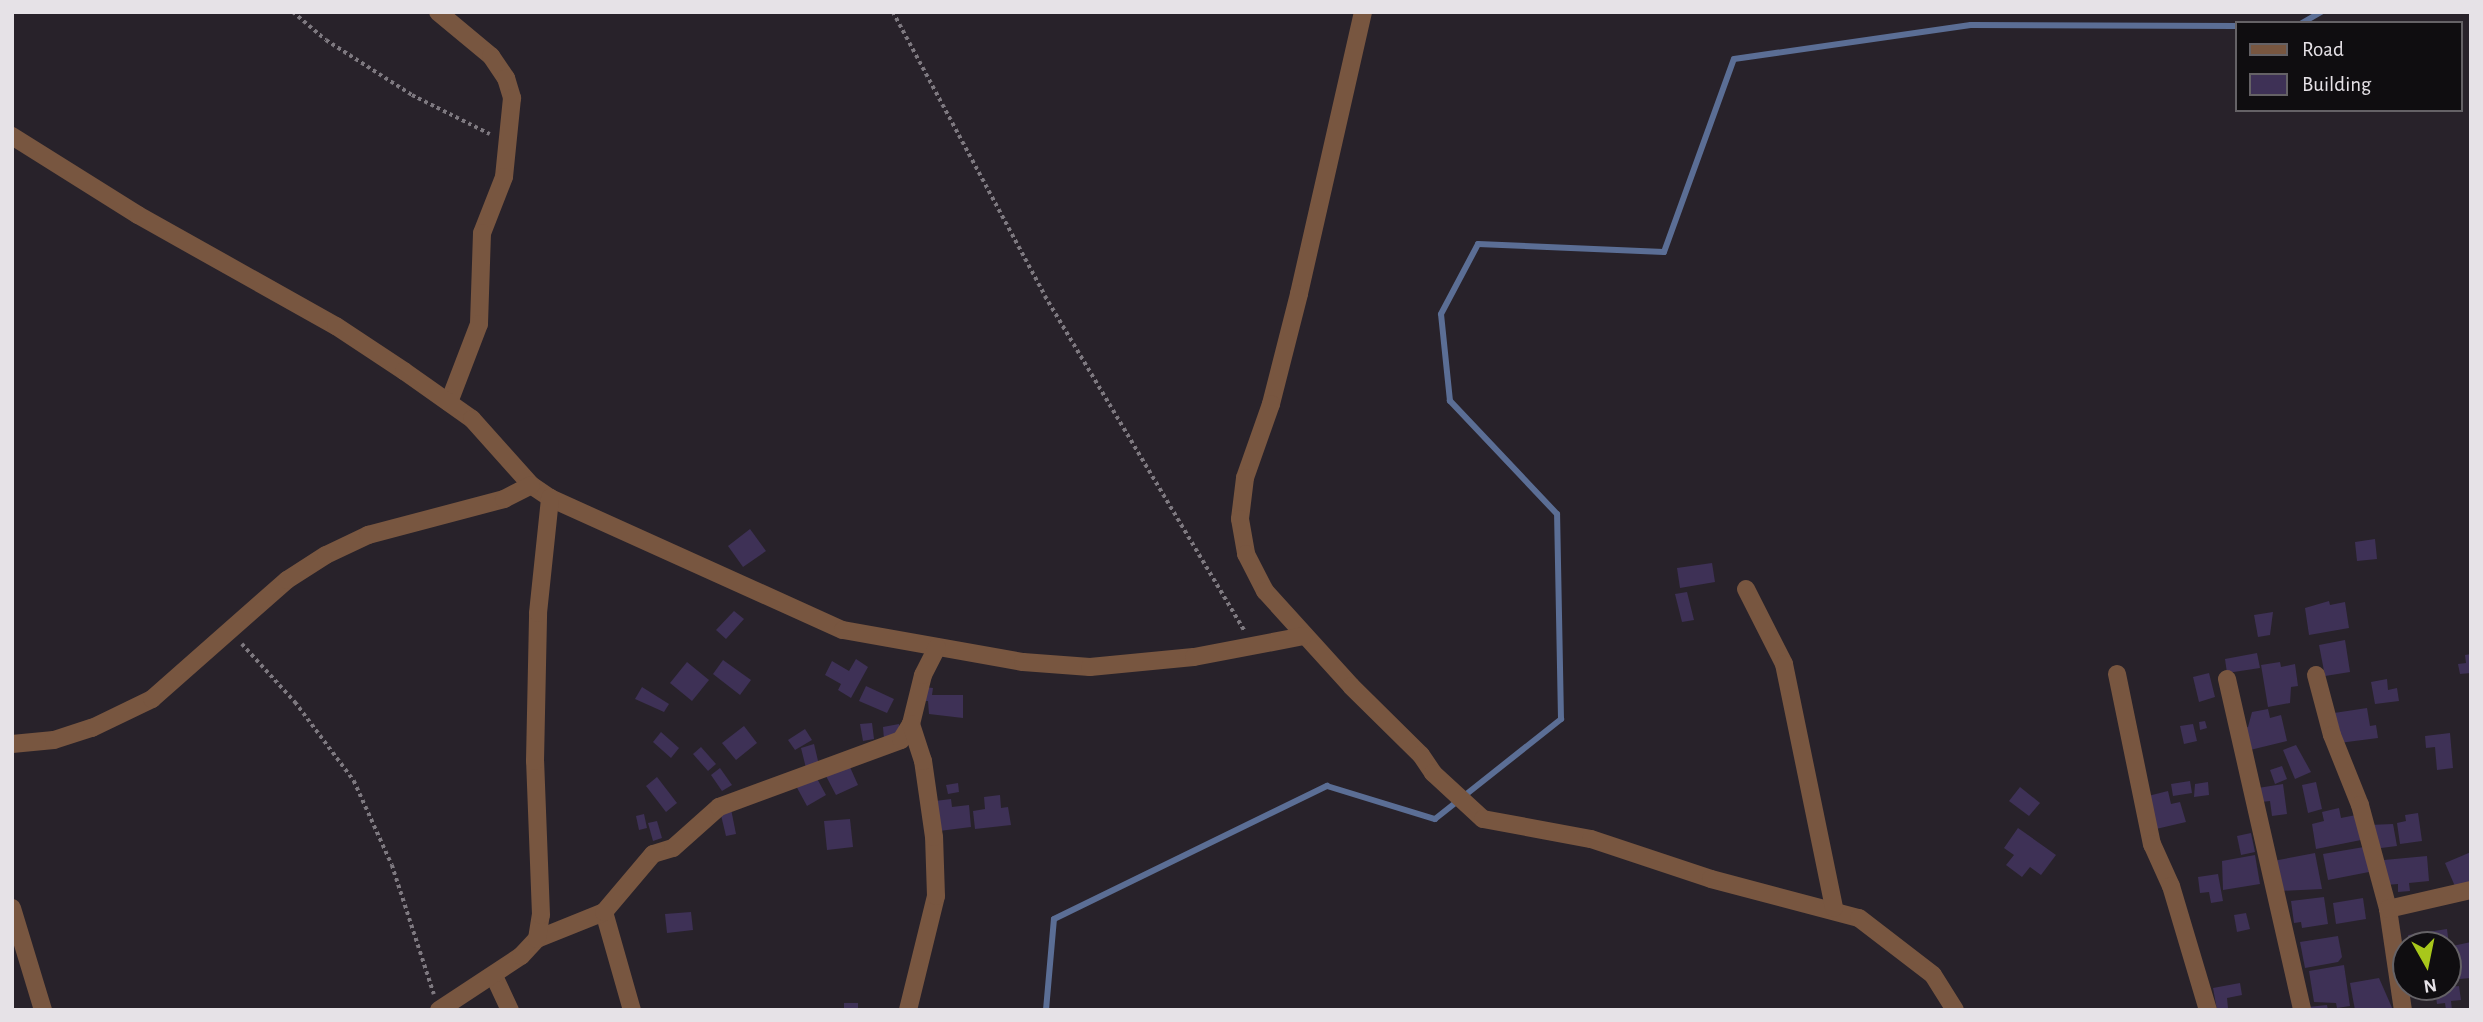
<!DOCTYPE html>
<style>
body{margin:0}
#map{position:relative;width:2483px;height:1022px;overflow:hidden;background:#28222a;font-family:"Alegreya Sans",sans-serif}
div>[style]{position:absolute}
[style*='--x']{left:calc(var(--x)*1px);top:calc(var(--y)*1px);width:calc(var(--w)*1px);rotate:calc(var(--a)*1deg)}
.stream>*{height:6px;margin:-3px;padding:0 3px;transform-origin:3px;border-radius:3px;background:#5b6e95}
.building>*{inset:0;background:#3e3156}
.path>*{height:3.5px;margin-top:-1.75px;transform-origin:0;background:repeating-linear-gradient(90deg,#7e7980 0 3.5px,transparent 0 7px)}
.minor>*{height:18px;margin:-9px;padding:0 9px;transform-origin:9px;border-radius:9px;background:#785640}
span{translate:-50% -50%;white-space:nowrap;text-align:center;line-height:1.15;-webkit-text-stroke:7px #0f0d10;paint-order:stroke}
.frame{position:absolute;inset:0;border:14px solid #e6e2e7;pointer-events:none}
.legend{position:absolute;left:2235px;top:21px;width:228px;height:91px;box-sizing:border-box;background:#0f0d10;border:2px solid #656266;margin:0;padding:9px 12px;list-style:none;font-size:21px;color:#e6e2e7}
.legend li{display:flex;align-items:center;gap:14px;height:35px}
.legend b{width:35px;border:2px solid #656266}
.north{position:absolute;left:2392px;top:931px;width:70px;height:70px;box-sizing:border-box;background:#0f0d10;border:2px solid #656266;border-radius:50%;rotate:171deg;font-size:19px;font-weight:700;line-height:28px;text-align:center;color:#e6e2e7}
.north::after{content:'';display:block;margin:auto;width:24px;height:32px;background:#a8c71b;clip-path:polygon(50% 0,100% 100%,50% 72%,0 100%)}
</style>
<div id="map">
<div class="stream">
<div style="--x:2302;--y:23;--w:22;--a:-30"></div>
<div style="--x:1046;--y:1010;--w:91;--a:-85"></div>
<div style="--x:1054;--y:919;--w:304;--a:-26"></div>
<div style="--x:1327;--y:786;--w:113;--a:17"></div>
<div style="--x:1435;--y:819;--w:161;--a:-38.4"></div>
<div style="--x:1561;--y:719;--w:205;--a:-91.1"></div>
<div style="--x:1557;--y:514;--w:156;--a:-133.4"></div>
<div style="--x:1450;--y:401;--w:87;--a:-95.9"></div>
<div style="--x:1441;--y:314;--w:79;--a:-62.1"></div>
<div style="--x:1478;--y:244;--w:186;--a:2.5"></div>
<div style="--x:1664;--y:252;--w:205;--a:-70.1"></div>
<div style="--x:1734;--y:59;--w:239;--a:-8.2"></div>
<div style="--x:1971;--y:25;--w:265;--a:0.2"></div>
</div>
<div class="building">
<div style="clip-path:polygon(750px 529px,766px 551px,743px 567px,728px 546px)"></div>
<div style="clip-path:polygon(2375px 539px,2377px 559px,2357px 561px,2355px 542px)"></div>
<div style="clip-path:polygon(1712px 563px,1715px 582px,1680px 588px,1677px 568px)"></div>
<div style="clip-path:polygon(1687px 592px,1694px 620px,1682px 622px,1675px 594px)"></div>
<div style="clip-path:polygon(2329px 601px,2330px 605px,2345px 602px,2349px 628px,2309px 635px,2305px 608px)"></div>
<div style="clip-path:polygon(734px 611px,744px 619px,726px 639px,716px 630px)"></div>
<div style="clip-path:polygon(2273px 612px,2270px 635px,2258px 637px,2254px 615px)"></div>
<div style="clip-path:polygon(2345px 640px,2350px 672px,2325px 676px,2319px 645px)"></div>
<div style="clip-path:polygon(2257px 653px,2260px 668px,2227px 673px,2225px 659px)"></div>
<div style="clip-path:polygon(2471px 654px,2471px 673px,2460px 674px,2458px 664px,2466px 663px,2465px 655px)"></div>
<div style="clip-path:polygon(856px 659px,868px 667px,851px 698px,838px 690px,841px 684px,825px 675px,832px 661px,849px 671px)"></div>
<div style="clip-path:polygon(723px 660px,751px 680px,740px 695px,713px 674px)"></div>
<div style="clip-path:polygon(687px 662px,709px 680px,692px 701px,670px 683px)"></div>
<div style="clip-path:polygon(2280px 662px,2281px 667px,2295px 664px,2298px 686px,2291px 687px,2290px 703px,2268px 707px,2261px 665px)"></div>
<div style="clip-path:polygon(2209px 673px,2215px 697px,2199px 702px,2193px 677px)"></div>
<div style="clip-path:polygon(2387px 679px,2388px 690px,2397px 688px,2399px 701px,2375px 704px,2371px 682px)"></div>
<div style="clip-path:polygon(866px 686px,894px 699px,887px 713px,859px 701px)"></div>
<div style="clip-path:polygon(642px 687px,669px 704px,664px 712px,635px 699px)"></div>
<div style="clip-path:polygon(924px 687px,933px 688px,932px 695px,963px 695px,963px 718px,929px 714px,928px 701px,922px 701px)"></div>
<div style="clip-path:polygon(2367px 708px,2370px 726px,2376px 725px,2378px 738px,2339px 743px,2334px 713px)"></div>
<div style="clip-path:polygon(2268px 709px,2270px 718px,2281px 715px,2287px 741px,2246px 751px,2240px 729px,2248px 727px,2252px 712px)"></div>
<div style="clip-path:polygon(2205px 721px,2207px 728px,2200px 730px,2199px 722px)"></div>
<div style="clip-path:polygon(872px 723px,874px 739px,863px 741px,860px 724px)"></div>
<div style="clip-path:polygon(899px 724px,901px 737px,884px 739px,883px 727px)"></div>
<div style="clip-path:polygon(2193px 724px,2197px 741px,2184px 744px,2180px 726px)"></div>
<div style="clip-path:polygon(744px 726px,757px 743px,736px 760px,722px 743px)"></div>
<div style="clip-path:polygon(805px 729px,812px 740px,795px 750px,788px 740px)"></div>
<div style="clip-path:polygon(661px 732px,679px 748px,671px 758px,653px 742px)"></div>
<div style="clip-path:polygon(2450px 733px,2453px 768px,2437px 770px,2435px 747px,2426px 748px,2425px 736px)"></div>
<div style="clip-path:polygon(814px 744px,819px 765px,806px 768px,801px 748px)"></div>
<div style="clip-path:polygon(2296px 745px,2311px 772px,2295px 779px,2283px 750px)"></div>
<div style="clip-path:polygon(701px 747px,716px 764px,708px 771px,693px 754px)"></div>
<div style="clip-path:polygon(849px 765px,858px 785px,836px 795px,826px 776px)"></div>
<div style="clip-path:polygon(2282px 766px,2287px 779px,2275px 784px,2270px 770px)"></div>
<div style="clip-path:polygon(720px 768px,732px 785px,722px 791px,711px 775px)"></div>
<div style="clip-path:polygon(814px 773px,826px 795px,807px 806px,795px 784px)"></div>
<div style="clip-path:polygon(657px 777px,677px 803px,666px 812px,646px 786px)"></div>
<div style="clip-path:polygon(2190px 781px,2192px 793px,2173px 796px,2171px 784px)"></div>
<div style="clip-path:polygon(2208px 782px,2209px 795px,2194px 797px,2195px 784px)"></div>
<div style="clip-path:polygon(2316px 782px,2322px 809px,2308px 813px,2302px 785px)"></div>
<div style="clip-path:polygon(958px 783px,959px 792px,948px 794px,946px 785px)"></div>
<div style="clip-path:polygon(2283px 784px,2287px 814px,2272px 816px,2270px 801px,2261px 802px,2258px 788px)"></div>
<div style="clip-path:polygon(2020px 787px,2040px 803px,2029px 816px,2009px 801px)"></div>
<div style="clip-path:polygon(2168px 791px,2171px 804px,2180px 802px,2186px 822px,2156px 829px,2148px 796px)"></div>
<div style="clip-path:polygon(1000px 795px,1001px 808px,1008px 807px,1011px 825px,975px 829px,973px 811px,985px 809px,984px 797px)"></div>
<div style="clip-path:polygon(951px 799px,952px 807px,969px 805px,971px 827px,939px 831px,935px 801px)"></div>
<div style="clip-path:polygon(2339px 808px,2341px 818px,2356px 815px,2361px 840px,2316px 849px,2312px 824px,2324px 821px,2322px 812px)"></div>
<div style="clip-path:polygon(731px 809px,736px 834px,726px 836px,720px 811px)"></div>
<div style="clip-path:polygon(2418px 813px,2422px 841px,2400px 844px,2397px 823px,2406px 821px,2405px 815px)"></div>
<div style="clip-path:polygon(644px 814px,647px 828px,639px 830px,636px 816px)"></div>
<div style="clip-path:polygon(850px 819px,853px 847px,827px 850px,824px 821px)"></div>
<div style="clip-path:polygon(657px 821px,662px 838px,653px 841px,648px 823px)"></div>
<div style="clip-path:polygon(2393px 824px,2397px 846px,2373px 849px,2369px 825px)"></div>
<div style="clip-path:polygon(2018px 828px,2056px 855px,2041px 875px,2030px 867px,2022px 877px,2006px 865px,2014px 855px,2004px 848px)"></div>
<div style="clip-path:polygon(2251px 833px,2255px 852px,2241px 855px,2237px 836px)"></div>
<div style="clip-path:polygon(2364px 847px,2369px 872px,2328px 880px,2323px 854px)"></div>
<div style="clip-path:polygon(2471px 852px,2471px 885px,2457px 891px,2445px 863px)"></div>
<div style="clip-path:polygon(2315px 853px,2322px 889px,2279px 891px,2273px 861px)"></div>
<div style="clip-path:polygon(2255px 855px,2260px 884px,2223px 890px,2222px 861px)"></div>
<div style="clip-path:polygon(2427px 856px,2429px 881px,2409px 883px,2410px 891px,2398px 892px,2398px 884px,2386px 885px,2384px 860px)"></div>
<div style="clip-path:polygon(2218px 874px,2223px 901px,2211px 903px,2209px 892px,2200px 893px,2198px 877px)"></div>
<div style="clip-path:polygon(2324px 897px,2328px 924px,2302px 928px,2301px 922px,2294px 923px,2291px 901px)"></div>
<div style="clip-path:polygon(2363px 898px,2366px 919px,2336px 924px,2333px 903px)"></div>
<div style="clip-path:polygon(691px 912px,693px 930px,667px 933px,665px 914px)"></div>
<div style="clip-path:polygon(2246px 913px,2250px 929px,2237px 932px,2234px 915px)"></div>
<div style="clip-path:polygon(2447px 929px,2449px 945px,2410px 945px,2408px 935px)"></div>
<div style="clip-path:polygon(2338px 936px,2342px 957px,2338px 962px,2305px 968px,2300px 942px)"></div>
<div style="clip-path:polygon(2471px 942px,2471px 978px,2448px 980px,2448px 947px)"></div>
<div style="clip-path:polygon(2344px 965px,2350px 1006px,2337px 1008px,2336px 1003px,2314px 1002px,2309px 971px)"></div>
<div style="clip-path:polygon(2379px 978px,2393px 1010px,2355px 1010px,2350px 983px)"></div>
<div style="clip-path:polygon(2240px 983px,2242px 995px,2227px 998px,2228px 1008px,2217px 1010px,2213px 988px)"></div>
<div style="clip-path:polygon(2459px 986px,2461px 1000px,2451px 1001px,2452px 1010px,2446px 1010px,2445px 1003px,2437px 1004px,2435px 989px)"></div>
<div style="clip-path:polygon(844px 1003px,858px 1003px,858px 1010px,844px 1010px)"></div>
<div style="clip-path:polygon(2327px 1005px,2328px 1010px,2308px 1010px,2308px 1007px)"></div>
</div>
<div class="path">
<div style="--x:293;--y:12;--w:43;--a:40.3"></div>
<div style="--x:326;--y:40;--w:102;--a:32.6"></div>
<div style="--x:412;--y:95;--w:87;--a:26.6"></div>
<div style="--x:893;--y:12;--w:322;--a:61.8"></div>
<div style="--x:1045;--y:296;--w:390;--a:59.2"></div>
<div style="--x:242;--y:644;--w:79;--a:47.6"></div>
<div style="--x:295;--y:702;--w:99;--a:53.2"></div>
<div style="--x:354;--y:781;--w:92;--a:65.7"></div>
<div style="--x:392;--y:865;--w:136;--a:72"></div>
</div>
<div class="minor">
<div style="--x:438;--y:12;--w:69;--a:39.7"></div>
<div style="--x:491;--y:56;--w:27;--a:56"></div>
<div style="--x:506;--y:78;--w:21;--a:73"></div>
<div style="--x:512;--y:98;--w:79;--a:95.8"></div>
<div style="--x:504;--y:177;--w:60;--a:111.4"></div>
<div style="--x:482;--y:233;--w:91;--a:91.9"></div>
<div style="--x:479;--y:324;--w:84;--a:111"></div>
<div style="--x:1363;--y:12;--w:289;--a:102.8"></div>
<div style="--x:1299;--y:294;--w:114;--a:104.3"></div>
<div style="--x:1271;--y:404;--w:78;--a:109.4"></div>
<div style="--x:1245;--y:478;--w:41;--a:97"></div>
<div style="--x:1240;--y:519;--w:36;--a:80"></div>
<div style="--x:1246;--y:554;--w:42;--a:62.8"></div>
<div style="--x:1265;--y:591;--w:128;--a:47.8"></div>
<div style="--x:1351;--y:686;--w:98;--a:44.6"></div>
<div style="--x:1421;--y:755;--w:22;--a:56"></div>
<div style="--x:1433;--y:773;--w:68;--a:42.6"></div>
<div style="--x:1483;--y:819;--w:110;--a:10.5"></div>
<div style="--x:1591;--y:839;--w:126;--a:18.4"></div>
<div style="--x:1711;--y:879;--w:153;--a:14.8"></div>
<div style="--x:1859;--y:918;--w:93;--a:37.6"></div>
<div style="--x:1933;--y:975;--w:41;--a:57.8"></div>
<div style="--x:12;--y:136;--w:149;--a:32.1"></div>
<div style="--x:138;--y:215;--w:227;--a:29.3"></div>
<div style="--x:336;--y:326;--w:82;--a:33.5"></div>
<div style="--x:404;--y:371;--w:83;--a:35.2"></div>
<div style="--x:472;--y:419;--w:89;--a:48.2"></div>
<div style="--x:531;--y:485;--w:23;--a:34"></div>
<div style="--x:550;--y:498;--w:321;--a:24.3"></div>
<div style="--x:843;--y:630;--w:183;--a:10.1"></div>
<div style="--x:1023;--y:662;--w:67;--a:4.3"></div>
<div style="--x:1090;--y:667;--w:104;--a:-5.5"></div>
<div style="--x:1194;--y:657;--w:112;--a:-10.8"></div>
<div style="--x:1746;--y:589;--w:84;--a:63.1"></div>
<div style="--x:1784;--y:664;--w:249;--a:78.4"></div>
<div style="--x:2117;--y:674;--w:174;--a:78.4"></div>
<div style="--x:2152;--y:844;--w:46;--a:65.7"></div>
<div style="--x:2171;--y:886;--w:129;--a:73.4"></div>
<div style="--x:2316;--y:675;--w:62;--a:75.1"></div>
<div style="--x:2332;--y:735;--w:75;--a:68.2"></div>
<div style="--x:2360;--y:805;--w:108;--a:74.9"></div>
<div style="--x:2388;--y:909;--w:102;--a:81.6"></div>
<div style="--x:2227;--y:679;--w:339;--a:77.2"></div>
<div style="--x:12;--y:744;--w:42;--a:-5.4"></div>
<div style="--x:54;--y:740;--w:40;--a:-18"></div>
<div style="--x:92;--y:728;--w:67;--a:-25.8"></div>
<div style="--x:152;--y:699;--w:180;--a:-41.4"></div>
<div style="--x:287;--y:580;--w:46;--a:-32.7"></div>
<div style="--x:326;--y:555;--w:47;--a:-25.5"></div>
<div style="--x:368;--y:535;--w:141;--a:-14.8"></div>
<div style="--x:504;--y:499;--w:30;--a:-27"></div>
<div style="--x:12;--y:908;--w:107;--a:73.1"></div>
<div style="--x:2388;--y:909;--w:85;--a:-12.9"></div>
<div style="--x:604;--y:912;--w:102;--a:74.1"></div>
<div style="--x:537;--y:939;--w:72;--a:-21.9"></div>
<div style="--x:604;--y:912;--w:76;--a:-49.8"></div>
<div style="--x:653;--y:854;--w:21;--a:-17"></div>
<div style="--x:673;--y:848;--w:62;--a:-41.7"></div>
<div style="--x:719;--y:807;--w:194;--a:-20.2"></div>
<div style="--x:901;--y:740;--w:19;--a:-58"></div>
<div style="--x:911;--y:724;--w:50;--a:-76.2"></div>
<div style="--x:923;--y:675;--w:31;--a:-63"></div>
<div style="--x:494;--y:976;--w:38;--a:65"></div>
<div style="--x:439;--y:1010;--w:98;--a:-33.4"></div>
<div style="--x:521;--y:956;--w:23;--a:-47"></div>
<div style="--x:537;--y:939;--w:24;--a:-81"></div>
<div style="--x:541;--y:915;--w:154;--a:-92.2"></div>
<div style="--x:535;--y:761;--w:148;--a:-88.8"></div>
<div style="--x:538;--y:613;--w:116;--a:-84"></div>
<div style="--x:908;--y:1010;--w:117;--a:-76.2"></div>
<div style="--x:936;--y:896;--w:59;--a:-91.9"></div>
<div style="--x:934;--y:837;--w:77;--a:-98.2"></div>
<div style="--x:923;--y:761;--w:39;--a:-108"></div>
</div>
<div class="frame"></div>
<ul class="legend">
<li><b style="height:9px;background:#785640"></b>Road</li>
<li><b style="height:19px;background:#3e3156"></b>Building</li>
</ul>
<div class="north">N</div>
</div>
